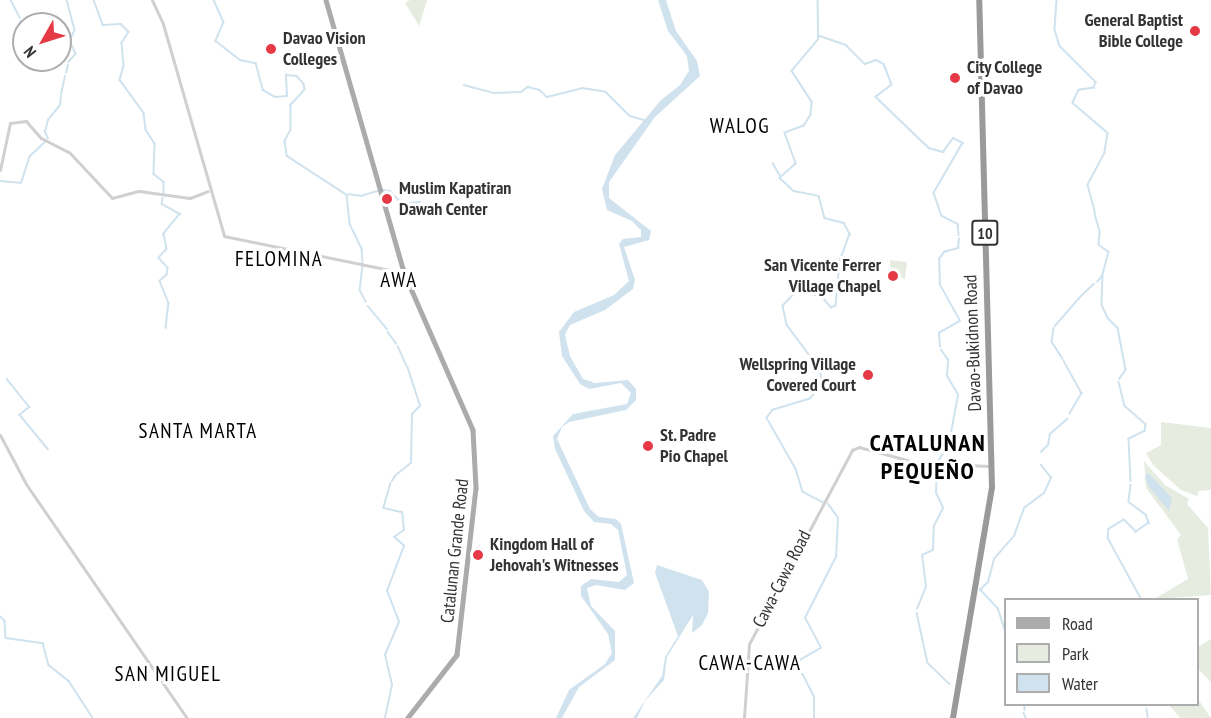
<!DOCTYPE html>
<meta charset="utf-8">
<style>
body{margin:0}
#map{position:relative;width:1211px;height:718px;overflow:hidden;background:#fff;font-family:"PT Sans Narrow",sans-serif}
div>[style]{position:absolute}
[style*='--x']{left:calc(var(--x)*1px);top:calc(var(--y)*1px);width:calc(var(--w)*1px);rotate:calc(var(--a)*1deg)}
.green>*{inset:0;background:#e6ecdf}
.water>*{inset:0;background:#cfe2ee}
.stream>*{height:1.5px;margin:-0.75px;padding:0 0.75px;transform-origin:0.75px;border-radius:0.75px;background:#cfe2ee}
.minor>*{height:3px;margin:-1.5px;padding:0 1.5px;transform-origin:1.5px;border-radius:1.5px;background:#d0d0d0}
.major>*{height:4.5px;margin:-2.25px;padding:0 2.25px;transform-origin:2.25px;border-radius:2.25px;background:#ababab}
.highway>*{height:6px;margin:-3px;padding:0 3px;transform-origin:3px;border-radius:3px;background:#9a9a9a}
.dots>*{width:16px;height:16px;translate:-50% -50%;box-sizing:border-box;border:3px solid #fff;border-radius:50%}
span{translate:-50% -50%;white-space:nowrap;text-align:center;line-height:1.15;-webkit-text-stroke:6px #fff;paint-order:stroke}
.shield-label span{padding:2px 4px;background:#fff;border:2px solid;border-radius:4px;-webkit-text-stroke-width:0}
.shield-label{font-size:16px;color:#333;font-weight:700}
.poi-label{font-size:18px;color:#333;font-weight:700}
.right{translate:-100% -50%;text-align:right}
.left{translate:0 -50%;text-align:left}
.street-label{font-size:18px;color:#333}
.quarter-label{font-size:21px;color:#000;letter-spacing:1.5px}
.district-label{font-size:24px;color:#000;font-weight:700;letter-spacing:1.5px}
.legend{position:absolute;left:1004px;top:598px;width:195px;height:108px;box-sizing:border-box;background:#fff;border:2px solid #adadad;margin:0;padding:8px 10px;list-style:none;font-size:18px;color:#333}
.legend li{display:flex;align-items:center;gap:12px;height:30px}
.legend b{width:30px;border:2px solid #adadad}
.north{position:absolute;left:12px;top:12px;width:60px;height:60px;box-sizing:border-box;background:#fff;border:2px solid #adadad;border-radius:50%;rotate:231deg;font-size:16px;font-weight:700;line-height:24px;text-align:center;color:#333}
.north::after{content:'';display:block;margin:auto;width:21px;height:27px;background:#e63946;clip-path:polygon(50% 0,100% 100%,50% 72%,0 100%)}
</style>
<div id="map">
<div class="green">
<div style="clip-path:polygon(410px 0,427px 0,419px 26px,405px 3px)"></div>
<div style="clip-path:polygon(890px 260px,907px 262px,905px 279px,891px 273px)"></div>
<div style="clip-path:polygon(1161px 422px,1211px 428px,1211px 490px,1199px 491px,1197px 496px,1181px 490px,1153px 465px,1146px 453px,1161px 445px)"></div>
<div style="clip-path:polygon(1144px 461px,1165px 485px,1189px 499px,1187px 504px,1208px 528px,1211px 595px,1154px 599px,1188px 579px,1177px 539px,1181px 535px,1146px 488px)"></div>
<div style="clip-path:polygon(1211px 639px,1211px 682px,1198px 669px,1198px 647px)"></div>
<div style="clip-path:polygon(1198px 699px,1211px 718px,1180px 718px,1169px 705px,1198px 704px)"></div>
</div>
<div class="water">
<div style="clip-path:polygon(658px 0,666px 0,676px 31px,697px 61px,700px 76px,655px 117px,609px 182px,609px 198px,651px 231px,649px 240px,624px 247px,635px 280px,633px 289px,605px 310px,570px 325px,565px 335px,570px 356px,583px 379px,595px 383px,628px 380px,636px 389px,636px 400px,626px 410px,569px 422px,562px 427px,557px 439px,590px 509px,599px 517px,616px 519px,621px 524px,634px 583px,625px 590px,596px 585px,587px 588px,591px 606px,615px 631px,615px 660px,579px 687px,562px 718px,556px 718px,569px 690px,605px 664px,612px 653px,608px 634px,581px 596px,581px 586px,591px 579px,619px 582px,627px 575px,618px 530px,611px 524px,594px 522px,584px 511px,555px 449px,553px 436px,573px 414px,627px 404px,631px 393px,621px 383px,589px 389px,580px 384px,562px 356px,559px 332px,574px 312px,614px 295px,629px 281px,619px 244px,623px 239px,641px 237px,641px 230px,632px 221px,607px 210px,602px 189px,615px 155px,661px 100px,680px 85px,689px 71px,687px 56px,668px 31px)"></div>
<div style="clip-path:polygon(1148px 473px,1172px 498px,1169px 511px,1149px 487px,1145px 477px)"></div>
<div style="clip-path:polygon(657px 565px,702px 580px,709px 592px,708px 613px,702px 625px,692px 633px,693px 615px,667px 657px,664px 680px,645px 701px,637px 718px,633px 718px,662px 676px,665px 657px,678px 636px,655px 573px)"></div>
</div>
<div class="stream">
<div style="--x:11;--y:0;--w:20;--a:63"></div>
<div style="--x:67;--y:0;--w:31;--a:75"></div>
<div style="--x:75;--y:30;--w:12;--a:114"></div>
<div style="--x:70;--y:41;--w:14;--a:65"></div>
<div style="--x:76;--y:54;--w:11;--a:131"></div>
<div style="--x:94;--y:0;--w:27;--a:70"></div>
<div style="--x:103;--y:25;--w:18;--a:-3"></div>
<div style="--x:121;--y:24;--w:11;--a:45"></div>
<div style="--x:129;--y:32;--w:13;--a:122"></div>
<div style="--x:122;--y:43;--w:23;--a:85"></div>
<div style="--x:124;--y:66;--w:15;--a:106"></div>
<div style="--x:120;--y:80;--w:41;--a:54"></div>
<div style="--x:144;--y:113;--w:17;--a:83"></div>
<div style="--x:146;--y:130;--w:17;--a:57"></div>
<div style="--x:155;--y:144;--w:30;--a:92"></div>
<div style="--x:154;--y:174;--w:13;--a:39"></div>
<div style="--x:164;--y:182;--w:13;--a:90"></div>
<div style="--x:214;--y:0;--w:24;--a:66"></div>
<div style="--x:224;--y:22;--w:21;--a:113"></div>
<div style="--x:216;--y:41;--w:31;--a:38"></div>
<div style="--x:240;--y:60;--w:16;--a:11"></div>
<div style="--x:256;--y:63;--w:28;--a:75"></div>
<div style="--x:263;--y:90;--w:14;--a:30"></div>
<div style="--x:275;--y:97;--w:12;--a:-5"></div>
<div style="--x:287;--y:96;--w:21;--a:-93"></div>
<div style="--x:286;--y:75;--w:11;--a:5"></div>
<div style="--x:297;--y:76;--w:11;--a:49"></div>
<div style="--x:304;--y:84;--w:6;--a:81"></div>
<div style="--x:305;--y:90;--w:21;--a:133"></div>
<div style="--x:291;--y:105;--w:25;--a:90"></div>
<div style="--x:291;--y:130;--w:13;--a:119"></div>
<div style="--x:285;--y:141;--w:15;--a:82"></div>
<div style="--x:287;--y:156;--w:72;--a:33"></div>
<div style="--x:347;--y:195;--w:29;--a:84"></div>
<div style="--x:350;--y:224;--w:28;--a:64"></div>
<div style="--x:362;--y:249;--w:14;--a:86"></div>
<div style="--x:818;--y:0;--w:39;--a:89"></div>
<div style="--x:819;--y:39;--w:42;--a:130.2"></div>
<div style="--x:792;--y:71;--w:37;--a:57"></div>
<div style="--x:812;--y:102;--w:13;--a:94"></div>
<div style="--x:811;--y:115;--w:13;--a:122"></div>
<div style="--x:804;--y:126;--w:20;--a:160"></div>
<div style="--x:785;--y:133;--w:33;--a:70"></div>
<div style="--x:796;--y:164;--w:21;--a:139"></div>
<div style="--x:780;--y:178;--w:19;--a:43"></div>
<div style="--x:794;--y:191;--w:25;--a:11"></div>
<div style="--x:819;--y:196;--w:23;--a:75"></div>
<div style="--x:825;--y:218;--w:20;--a:15"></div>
<div style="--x:844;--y:223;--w:13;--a:61"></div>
<div style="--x:850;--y:234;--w:30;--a:110"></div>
<div style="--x:840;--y:262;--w:44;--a:95.2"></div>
<div style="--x:836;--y:306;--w:5;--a:158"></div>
<div style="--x:831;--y:308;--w:13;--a:-129"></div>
<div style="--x:823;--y:298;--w:26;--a:-162"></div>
<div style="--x:798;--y:290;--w:22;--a:133"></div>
<div style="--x:783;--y:306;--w:19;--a:78"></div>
<div style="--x:787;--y:325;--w:55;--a:53.1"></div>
<div style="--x:820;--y:369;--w:16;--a:79"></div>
<div style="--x:823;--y:385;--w:19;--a:133"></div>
<div style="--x:810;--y:399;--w:39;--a:163"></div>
<div style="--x:773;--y:410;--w:10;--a:127"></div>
<div style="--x:767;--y:418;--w:59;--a:60.4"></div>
<div style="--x:796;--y:469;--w:24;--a:73"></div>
<div style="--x:803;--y:492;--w:22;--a:27"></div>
<div style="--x:1057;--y:0;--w:30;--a:94"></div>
<div style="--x:1055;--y:30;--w:17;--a:73"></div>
<div style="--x:1060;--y:46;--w:51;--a:45"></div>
<div style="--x:1096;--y:82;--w:6;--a:108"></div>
<div style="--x:1094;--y:88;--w:15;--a:172"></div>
<div style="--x:1079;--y:90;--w:14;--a:115"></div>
<div style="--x:1073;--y:103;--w:46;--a:40.6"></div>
<div style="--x:1108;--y:133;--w:20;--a:99"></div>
<div style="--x:1105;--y:153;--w:36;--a:118"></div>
<div style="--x:1088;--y:185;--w:28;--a:75"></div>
<div style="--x:21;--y:21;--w:26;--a:83"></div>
<div style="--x:820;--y:36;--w:28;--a:19"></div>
<div style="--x:846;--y:45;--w:27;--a:45"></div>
<div style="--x:865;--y:64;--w:12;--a:-20"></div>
<div style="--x:876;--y:60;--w:9;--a:27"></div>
<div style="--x:884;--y:64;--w:22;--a:69"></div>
<div style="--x:892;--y:85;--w:20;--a:143"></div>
<div style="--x:876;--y:97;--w:74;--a:43.9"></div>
<div style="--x:929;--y:148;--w:15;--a:16"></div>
<div style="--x:943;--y:152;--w:17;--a:-54"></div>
<div style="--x:953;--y:138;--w:11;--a:27"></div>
<div style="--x:963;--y:143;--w:58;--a:120.1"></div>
<div style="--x:934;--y:193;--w:24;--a:71"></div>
<div style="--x:942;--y:216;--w:18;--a:27"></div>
<div style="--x:958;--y:224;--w:11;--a:85"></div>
<div style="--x:66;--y:73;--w:8;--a:-76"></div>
<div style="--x:464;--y:85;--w:30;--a:15"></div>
<div style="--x:493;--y:93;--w:28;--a:-2"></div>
<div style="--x:521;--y:92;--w:9;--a:-36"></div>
<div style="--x:528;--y:87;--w:12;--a:14"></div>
<div style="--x:540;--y:90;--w:10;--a:45"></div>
<div style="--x:547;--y:97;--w:36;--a:-14"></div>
<div style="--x:582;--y:88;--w:24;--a:9"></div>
<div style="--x:606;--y:92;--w:34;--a:45"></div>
<div style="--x:630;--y:116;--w:15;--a:16"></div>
<div style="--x:61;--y:94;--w:18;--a:-77"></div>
<div style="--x:48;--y:139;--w:8;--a:-113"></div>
<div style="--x:45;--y:132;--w:12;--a:-76"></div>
<div style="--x:48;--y:120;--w:19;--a:-51"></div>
<div style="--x:60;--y:105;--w:9;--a:-84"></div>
<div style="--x:773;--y:163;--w:14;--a:60"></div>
<div style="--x:0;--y:181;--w:21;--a:5"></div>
<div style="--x:21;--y:183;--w:28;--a:-72"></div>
<div style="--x:30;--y:156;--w:21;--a:-43"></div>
<div style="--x:383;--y:190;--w:7;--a:8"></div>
<div style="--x:390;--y:191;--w:18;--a:45"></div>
<div style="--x:403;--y:204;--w:17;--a:-7"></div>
<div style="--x:349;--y:194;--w:12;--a:9"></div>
<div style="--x:361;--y:196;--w:17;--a:-17"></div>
<div style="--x:163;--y:198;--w:6;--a:99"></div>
<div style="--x:162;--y:204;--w:21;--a:29"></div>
<div style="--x:180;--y:214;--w:26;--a:129"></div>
<div style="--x:164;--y:234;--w:15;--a:79"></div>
<div style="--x:167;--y:249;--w:12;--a:132"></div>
<div style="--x:159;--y:258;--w:13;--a:48"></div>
<div style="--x:168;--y:268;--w:7;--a:98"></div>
<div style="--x:167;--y:275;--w:9;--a:139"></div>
<div style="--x:160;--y:281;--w:24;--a:68"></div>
<div style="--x:169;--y:303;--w:25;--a:97"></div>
<div style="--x:1095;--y:214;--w:19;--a:74"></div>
<div style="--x:1100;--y:232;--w:13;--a:94"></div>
<div style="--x:1099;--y:245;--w:12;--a:35"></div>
<div style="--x:1109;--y:252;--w:24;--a:105"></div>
<div style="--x:1103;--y:275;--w:30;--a:92"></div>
<div style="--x:1102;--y:305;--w:14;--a:65"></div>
<div style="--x:1108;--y:318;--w:14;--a:45"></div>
<div style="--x:1118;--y:328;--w:43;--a:79.2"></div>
<div style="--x:1126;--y:370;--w:11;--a:124"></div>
<div style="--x:363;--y:266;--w:24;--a:97"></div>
<div style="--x:360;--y:290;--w:13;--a:63"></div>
<div style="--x:1097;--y:282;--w:8;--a:-50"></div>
<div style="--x:1082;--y:295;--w:16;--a:-43"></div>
<div style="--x:368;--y:306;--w:30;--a:50"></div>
<div style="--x:1055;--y:326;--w:40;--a:-49"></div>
<div style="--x:1054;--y:328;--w:14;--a:98"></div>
<div style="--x:1052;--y:342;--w:20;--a:57"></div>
<div style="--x:388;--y:332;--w:14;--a:54"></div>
<div style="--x:398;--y:346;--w:22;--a:66"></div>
<div style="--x:940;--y:347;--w:14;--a:-94"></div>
<div style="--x:939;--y:333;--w:24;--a:-30"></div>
<div style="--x:960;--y:321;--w:41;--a:-119.1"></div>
<div style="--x:940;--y:285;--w:26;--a:-92"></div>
<div style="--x:939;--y:259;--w:9;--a:-54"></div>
<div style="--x:944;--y:252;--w:15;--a:-16"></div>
<div style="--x:958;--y:248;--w:9;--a:-84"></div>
<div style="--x:1064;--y:361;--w:37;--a:61"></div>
<div style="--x:1082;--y:393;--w:24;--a:120"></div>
<div style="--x:7;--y:379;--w:36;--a:51"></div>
<div style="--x:30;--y:407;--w:13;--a:141"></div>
<div style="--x:20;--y:415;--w:44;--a:50.5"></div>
<div style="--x:1119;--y:382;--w:25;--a:76"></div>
<div style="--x:1125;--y:406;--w:28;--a:41"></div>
<div style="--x:1146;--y:424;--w:7;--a:98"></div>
<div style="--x:1145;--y:431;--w:18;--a:153"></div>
<div style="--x:1129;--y:439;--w:42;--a:87.3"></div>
<div style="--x:1041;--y:452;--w:10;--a:-45"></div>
<div style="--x:1048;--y:445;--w:11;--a:-80"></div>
<div style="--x:1050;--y:434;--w:23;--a:-41"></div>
<div style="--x:937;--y:463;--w:22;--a:-58"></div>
<div style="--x:949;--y:444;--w:50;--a:-79.6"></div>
<div style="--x:958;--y:395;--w:22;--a:-120"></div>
<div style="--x:947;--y:376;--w:16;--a:-86"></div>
<div style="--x:948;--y:360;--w:12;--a:-125"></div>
<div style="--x:396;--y:475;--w:19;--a:-39"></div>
<div style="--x:411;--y:463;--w:49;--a:-88.8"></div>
<div style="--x:412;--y:414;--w:11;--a:-45"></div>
<div style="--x:420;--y:406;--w:40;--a:-108"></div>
<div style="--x:392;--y:481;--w:6;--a:-59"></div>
<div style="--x:391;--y:483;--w:26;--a:106"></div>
<div style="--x:384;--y:508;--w:17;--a:13"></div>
<div style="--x:1131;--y:485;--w:17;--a:97"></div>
<div style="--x:1129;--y:502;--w:21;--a:37"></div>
<div style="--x:1146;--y:515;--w:9;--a:69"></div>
<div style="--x:1149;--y:523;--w:16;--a:145"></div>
<div style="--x:1136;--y:532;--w:17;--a:-135"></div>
<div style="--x:1124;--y:520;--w:17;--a:149"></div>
<div style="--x:1109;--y:529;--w:9;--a:96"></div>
<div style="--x:1108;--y:538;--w:71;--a:61.3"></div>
<div style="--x:917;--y:609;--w:24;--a:-68"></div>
<div style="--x:926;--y:587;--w:32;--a:-97"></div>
<div style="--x:922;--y:555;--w:12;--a:-24"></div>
<div style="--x:933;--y:550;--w:24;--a:-88"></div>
<div style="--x:934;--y:526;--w:20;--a:-63"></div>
<div style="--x:943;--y:508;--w:17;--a:-115"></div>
<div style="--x:936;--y:493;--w:27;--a:-88"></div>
<div style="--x:917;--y:613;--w:51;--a:77.6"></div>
<div style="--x:928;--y:663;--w:30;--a:44"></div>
<div style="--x:0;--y:616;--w:7;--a:45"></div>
<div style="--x:5;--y:621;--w:17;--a:87"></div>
<div style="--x:6;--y:638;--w:37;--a:8"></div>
<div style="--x:43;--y:643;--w:23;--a:75"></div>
<div style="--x:49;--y:665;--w:26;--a:39"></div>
<div style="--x:69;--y:681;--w:44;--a:57"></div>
<div style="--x:1006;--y:634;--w:26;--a:-108"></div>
<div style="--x:998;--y:609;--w:26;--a:-133"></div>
<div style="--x:980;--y:590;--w:11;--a:-45"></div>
<div style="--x:988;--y:582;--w:24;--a:-75"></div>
<div style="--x:994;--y:559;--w:30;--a:-49"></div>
<div style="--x:1014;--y:536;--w:30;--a:-70"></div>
<div style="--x:1024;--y:508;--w:25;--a:-37"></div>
<div style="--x:1044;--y:493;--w:17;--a:-65"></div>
<div style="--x:1051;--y:478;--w:16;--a:-128"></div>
<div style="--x:1025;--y:704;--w:6;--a:90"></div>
<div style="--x:1146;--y:706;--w:2;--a:-90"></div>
<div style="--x:1147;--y:709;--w:8;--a:83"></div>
<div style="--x:1024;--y:713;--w:5;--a:68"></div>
<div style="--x:385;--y:718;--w:34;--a:-78"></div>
<div style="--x:392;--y:685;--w:31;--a:-103"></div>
<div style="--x:385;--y:655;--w:36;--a:-67"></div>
<div style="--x:399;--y:622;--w:33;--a:-111"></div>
<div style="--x:387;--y:591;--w:48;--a:-69.3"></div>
<div style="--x:404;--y:546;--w:13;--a:-138"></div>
<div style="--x:394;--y:537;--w:12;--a:-35"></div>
<div style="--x:404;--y:530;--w:18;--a:-96"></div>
<div style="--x:814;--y:718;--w:21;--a:-90"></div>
<div style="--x:814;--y:697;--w:35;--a:-117"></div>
<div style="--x:798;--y:666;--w:6;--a:-72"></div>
<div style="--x:800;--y:660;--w:24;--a:-30"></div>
<div style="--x:821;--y:648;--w:34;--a:-118"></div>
<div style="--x:805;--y:618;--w:68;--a:-63.1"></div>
<div style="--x:836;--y:557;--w:39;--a:-87"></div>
<div style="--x:838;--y:518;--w:17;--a:-126"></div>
</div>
<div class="minor">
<div style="--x:152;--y:0;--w:26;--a:65"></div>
<div style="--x:163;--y:24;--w:221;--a:73.9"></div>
<div style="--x:224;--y:236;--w:184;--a:11.6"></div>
<div style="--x:0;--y:170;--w:48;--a:-78"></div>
<div style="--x:10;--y:123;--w:16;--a:-7"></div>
<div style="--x:26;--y:121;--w:23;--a:49"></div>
<div style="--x:41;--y:138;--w:31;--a:27"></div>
<div style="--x:69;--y:152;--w:63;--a:46.9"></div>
<div style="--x:112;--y:198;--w:28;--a:-15"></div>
<div style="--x:139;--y:191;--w:51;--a:7.8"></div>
<div style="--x:190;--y:198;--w:19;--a:-21"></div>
<div style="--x:0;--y:435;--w:55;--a:62"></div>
<div style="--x:26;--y:484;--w:284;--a:55.5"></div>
<div style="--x:744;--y:718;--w:74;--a:-86.1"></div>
<div style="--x:749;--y:644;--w:220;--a:-62"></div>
<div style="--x:852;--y:450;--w:8;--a:-23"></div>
<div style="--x:859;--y:447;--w:61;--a:15.2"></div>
<div style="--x:918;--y:463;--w:72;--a:2.4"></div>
</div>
<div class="major">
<div style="--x:326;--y:0;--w:286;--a:74"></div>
<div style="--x:405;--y:275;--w:169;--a:66.3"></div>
<div style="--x:473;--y:430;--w:58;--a:87"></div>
<div style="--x:476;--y:488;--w:168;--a:96.5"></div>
<div style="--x:457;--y:655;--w:80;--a:127.9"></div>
</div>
<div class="highway">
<div style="--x:953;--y:718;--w:234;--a:-80.4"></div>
<div style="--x:992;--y:487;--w:487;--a:-91.5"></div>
</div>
<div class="dots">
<div style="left:1195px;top:31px;background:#e63946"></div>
<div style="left:271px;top:49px;background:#e63946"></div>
<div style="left:955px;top:78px;background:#e63946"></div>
<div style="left:387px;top:199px;background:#e63946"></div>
<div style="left:893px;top:276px;background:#e63946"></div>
<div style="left:868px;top:375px;background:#e63946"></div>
<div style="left:648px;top:446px;background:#e63946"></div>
<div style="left:478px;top:555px;background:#e63946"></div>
</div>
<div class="shield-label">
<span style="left:985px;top:233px">10</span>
</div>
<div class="poi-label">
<span class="right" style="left:1183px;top:31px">General Baptist<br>Bible College</span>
<span class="left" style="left:283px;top:49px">Davao Vision<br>Colleges</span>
<span class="left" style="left:967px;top:78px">City College<br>of Davao</span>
<span class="left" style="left:399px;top:199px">Muslim Kapatiran<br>Dawah Center</span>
<span class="right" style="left:881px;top:276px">San Vicente Ferrer<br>Village Chapel</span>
<span class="right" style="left:856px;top:375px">Wellspring Village<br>Covered Court</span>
<span class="left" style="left:660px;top:446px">St. Padre<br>Pio Chapel</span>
<span class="left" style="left:490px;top:555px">Kingdom Hall of<br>Jehovah's Witnesses</span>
</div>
<div class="street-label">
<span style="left:973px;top:343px;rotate:-92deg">Davao-Bukidnon Road</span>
<span style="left:455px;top:551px;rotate:-84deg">Catalunan Grande Road</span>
<span style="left:782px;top:579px;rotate:-63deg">Cawa-Cawa Road</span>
</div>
<div class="quarter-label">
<span style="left:740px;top:126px">WALOG</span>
<span style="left:279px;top:259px">FELOMINA</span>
<span style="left:399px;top:280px">AWA</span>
<span style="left:198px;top:431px">SANTA MARTA</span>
<span style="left:750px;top:663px">CAWA-CAWA</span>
<span style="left:168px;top:674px">SAN MIGUEL</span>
</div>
<div class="district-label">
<span style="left:928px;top:457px">CATALUNAN<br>PEQUEÑO</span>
</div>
<ul class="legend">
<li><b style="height:8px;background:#ababab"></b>Road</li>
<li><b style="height:16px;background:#e6ecdf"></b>Park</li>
<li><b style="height:16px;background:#cfe2ee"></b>Water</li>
</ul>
<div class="north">N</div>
</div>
